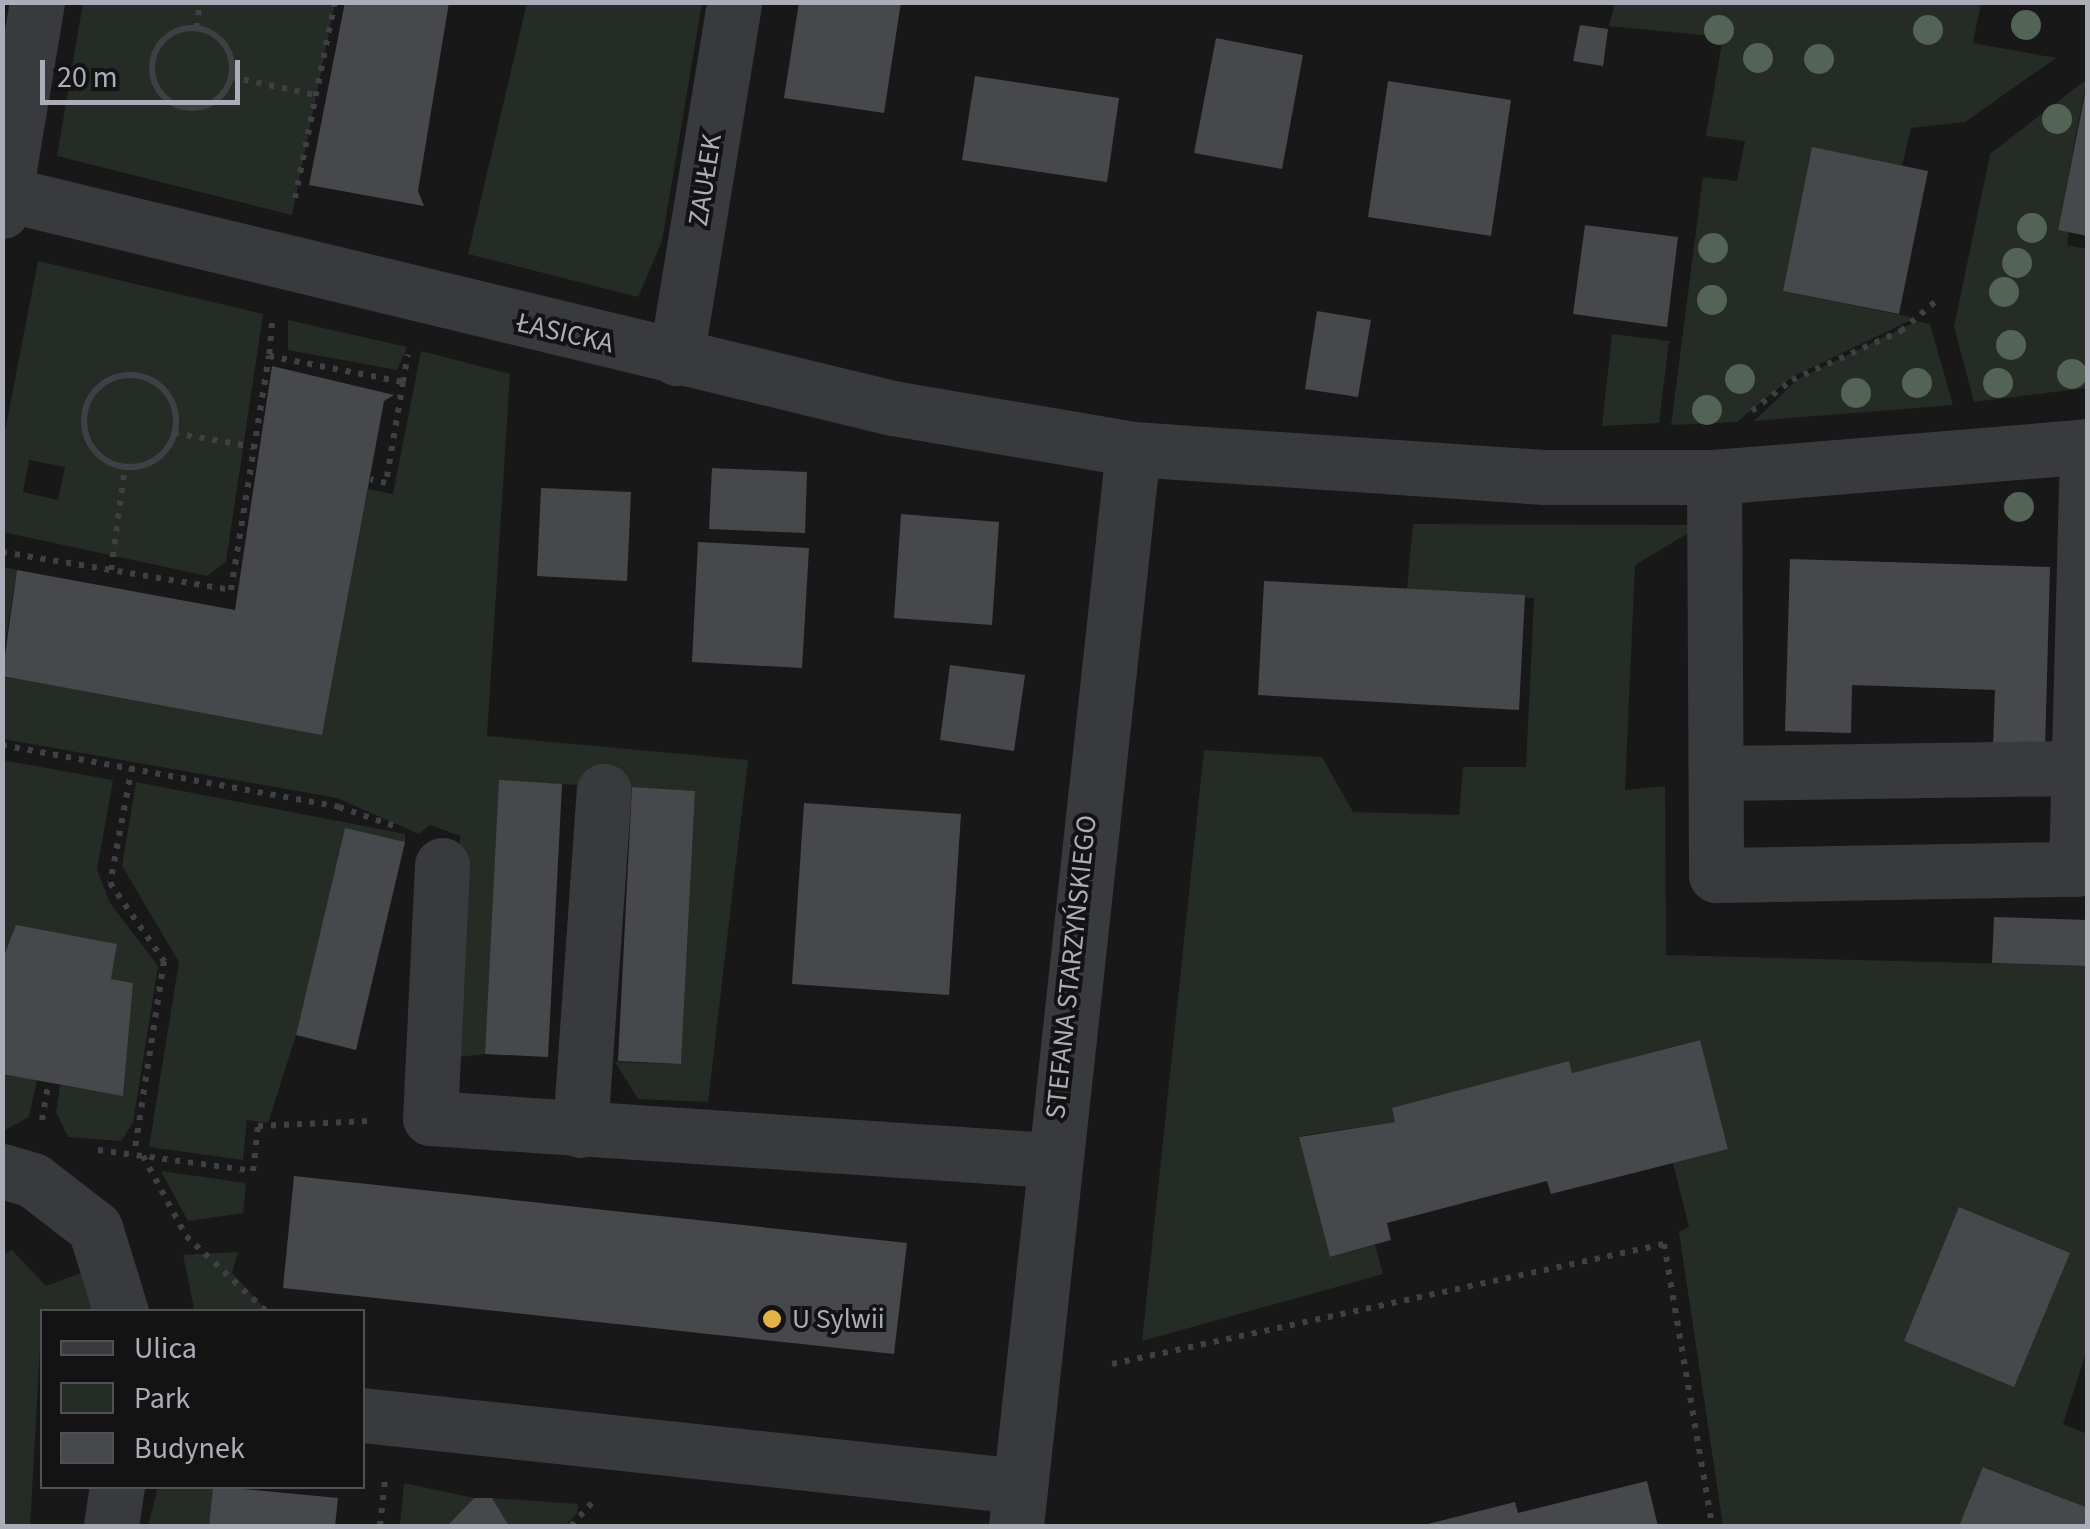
<!DOCTYPE html>
<meta charset="utf-8">
<style>
body{margin:0}
#map{position:relative;width:2090px;height:1529px;overflow:hidden;background:#181819;font-family:"Source Sans 3",sans-serif}
div>[style]{position:absolute}
[style*='--x']{left:calc(var(--x)*1px);top:calc(var(--y)*1px);width:calc(var(--w)*1px);rotate:calc(var(--a)*1deg)}
.green>*{inset:0;background:#242c25}
.building>*{inset:0;background:#47484c}
.path>*{height:6px;margin-top:-3px;transform-origin:0;background:repeating-linear-gradient(90deg,#3f4045 0 5px,transparent 0 13px)}
.path>.ring{margin:-3px;padding:0;box-sizing:content-box;background:none;border:6px solid #3f4045;border-radius:50%}
.minor>*{height:55px;margin:-27.5px;padding:0 27.5px;transform-origin:27.5px;border-radius:27.5px;background:#393a3e}
.trees>*{width:30px;height:30px;margin:-15px;border-radius:50%;background:#536356}
.dots>*{width:28px;height:28px;translate:-50% -50%;box-sizing:border-box;border:5px solid #131314;border-radius:50%}
span{translate:-50% -50%;white-space:nowrap;text-align:center;line-height:1.15;-webkit-text-stroke:8px #131314;paint-order:stroke}
.street-label{font-size:28px;color:#abaeb8}
.poi-label{font-size:28px;color:#abaeb8}
.left{translate:0 -50%;text-align:left}
.frame{position:absolute;inset:0;border:5px solid #abaeb8;pointer-events:none}
.legend{position:absolute;left:40px;top:1309px;width:325px;height:180px;box-sizing:border-box;background:#131314;border:2px solid #505156;margin:0;padding:12px 18px;list-style:none;font-size:30px;color:#abaeb8}
.legend li{display:flex;align-items:center;gap:20px;height:50px}
.legend b{width:50px;border:2px solid #505156}
.scale{position:absolute;left:40px;top:60px;width:200px;height:45px;box-sizing:border-box;border:5px solid #abaeb8;border-top:0;padding-left:12px;font-size:30px;line-height:35px;white-space:nowrap;color:#abaeb8;-webkit-text-stroke:8px #131314;paint-order:stroke}
</style>
<div id="map">
<div class="green">
<div style="clip-path:polygon(83px 3px,335px 3px,292px 215px,57px 156px)"></div>
<div style="clip-path:polygon(527px 3px,702px 3px,662px 241px,638px 297px,468px 254px)"></div>
<div style="clip-path:polygon(1615px 3px,1981px 3px,1973px 43px,2056px 58px,1965px 122px,1911px 128px,1902px 166px,1812px 148px,1783px 291px,1915px 318px,1792px 377px,1737px 422px,1671px 425px,1703px 177px,1737px 181px,1745px 141px,1706px 136px,1723px 37px,1609px 26px)"></div>
<div style="clip-path:polygon(2087px 79px,2058px 229px,2069px 232px,2067px 245px,2087px 249px,2087px 388px,1974px 402px,1954px 327px,1990px 154px)"></div>
<div style="clip-path:polygon(evenodd,38px 261px,263px 314px,226px 562px,207px 576px,3px 532px,3px 441px,38px 261px,29px 460px,65px 467px,58px 500px,23px 492px,29px 460px)"></div>
<div style="clip-path:polygon(288px 320px,407px 347px,397px 370px,288px 350px)"></div>
<div style="clip-path:polygon(1917px 321px,1930px 324px,1953px 405px,1754px 421px,1798px 379px)"></div>
<div style="clip-path:polygon(1612px 334px,1669px 341px,1659px 423px,1602px 426px)"></div>
<div style="clip-path:polygon(421px 351px,510px 374px,487px 736px,748px 760px,708px 1102px,638px 1099px,615px 1062px,681px 1064px,695px 791px,500px 781px,485px 1054px,457px 1057px,460px 836px,430px 825px,419px 834px,337px 798px,3px 739px,2px 676px,322px 734px,368px 489px,393px 494px)"></div>
<div style="clip-path:polygon(1413px 524px,1702px 525px,1635px 565px,1625px 790px,1665px 786px,1666px 955px,2087px 966px,2087px 1350px,2063px 1424px,2087px 1434px,2087px 1508px,1984px 1467px,1959px 1526px,1723px 1526px,1679px 1232px,1689px 1227px,1673px 1163px,1728px 1148px,1699px 1040px,1572px 1073px,1568px 1061px,1395px 1122px,1300px 1136px,1331px 1257px,1375px 1245px,1383px 1274px,1142px 1341px,1204px 750px,1322px 757px,1353px 812px,1459px 815px,1463px 767px,1526px 767px,1534px 598px,1407px 589px)"></div>
<div style="clip-path:polygon(3px 567px,17px 570px,3px 658px,2px 567px)"></div>
<div style="clip-path:polygon(2px 760px,113px 780px,97px 870px,110px 903px,158px 966px,133px 1123px,121px 1141px,68px 1137px,56px 1112px,60px 1085px,123px 1095px,132px 983px,111px 979px,117px 944px,16px 926px,3px 961px)"></div>
<div style="clip-path:polygon(136px 782px,405px 834px,405px 842px,345px 829px,296px 1035px,268px 1123px,247px 1120px,243px 1160px,149px 1147px,179px 962px,122px 866px)"></div>
<div style="clip-path:polygon(2px 1074px,37px 1080px,29px 1117px,3px 1131px)"></div>
<div style="clip-path:polygon(161px 1171px,246px 1183px,243px 1213px,188px 1221px)"></div>
<div style="clip-path:polygon(12px 1250px,46px 1286px,94px 1268px,102px 1311px,42px 1312px,30px 1526px,3px 1526px,2px 1255px)"></div>
<div style="clip-path:polygon(238px 1252px,232px 1273px,267px 1311px,186px 1311px,194px 1308px,183px 1255px)"></div>
<div style="clip-path:polygon(404px 1483px,474px 1498px,447px 1526px,400px 1526px)"></div>
<div style="clip-path:polygon(158px 1487px,213px 1487px,209px 1526px,148px 1526px)"></div>
<div style="clip-path:polygon(492px 1498px,578px 1504px,577px 1513px,565px 1526px,509px 1526px)"></div>
</div>
<div class="building">
<div style="clip-path:polygon(345px 2px,449px 2px,418px 191px,424px 206px,309px 185px)"></div>
<div style="clip-path:polygon(799px 2px,901px 2px,884px 113px,784px 98px)"></div>
<div style="clip-path:polygon(1580px 25px,1608px 29px,1603px 66px,1573px 61px)"></div>
<div style="clip-path:polygon(1216px 38px,1303px 55px,1282px 169px,1194px 153px)"></div>
<div style="clip-path:polygon(975px 76px,1119px 98px,1107px 182px,962px 160px)"></div>
<div style="clip-path:polygon(1388px 81px,1511px 100px,1491px 236px,1368px 217px)"></div>
<div style="clip-path:polygon(2086px 89px,2088px 89px,2088px 236px,2058px 230px)"></div>
<div style="clip-path:polygon(1812px 147px,1928px 171px,1899px 314px,1783px 291px)"></div>
<div style="clip-path:polygon(1585px 225px,1678px 237px,1667px 327px,1573px 314px)"></div>
<div style="clip-path:polygon(1317px 311px,1371px 320px,1358px 397px,1305px 389px)"></div>
<div style="clip-path:polygon(272px 366px,394px 395px,384px 401px,322px 735px,2px 676px,17px 570px,235px 610px)"></div>
<div style="clip-path:polygon(712px 468px,807px 472px,805px 533px,709px 529px)"></div>
<div style="clip-path:polygon(541px 488px,631px 492px,627px 581px,537px 576px)"></div>
<div style="clip-path:polygon(901px 514px,999px 522px,992px 625px,894px 618px)"></div>
<div style="clip-path:polygon(698px 542px,809px 548px,802px 668px,692px 662px)"></div>
<div style="clip-path:polygon(1790px 559px,2050px 567px,2045px 749px,1993px 747px,1995px 690px,1852px 685px,1851px 733px,1785px 731px)"></div>
<div style="clip-path:polygon(1264px 581px,1525px 595px,1519px 710px,1258px 695px)"></div>
<div style="clip-path:polygon(950px 665px,1025px 675px,1014px 751px,940px 740px)"></div>
<div style="clip-path:polygon(499px 780px,562px 784px,548px 1057px,485px 1054px)"></div>
<div style="clip-path:polygon(632px 787px,695px 791px,681px 1064px,618px 1061px)"></div>
<div style="clip-path:polygon(804px 803px,961px 814px,949px 995px,792px 984px)"></div>
<div style="clip-path:polygon(345px 828px,405px 842px,356px 1050px,296px 1035px)"></div>
<div style="clip-path:polygon(1994px 917px,2088px 920px,2088px 966px,1992px 963px)"></div>
<div style="clip-path:polygon(16px 925px,117px 944px,111px 979px,133px 983px,123px 1096px,2px 1074px,2px 961px)"></div>
<div style="clip-path:polygon(1700px 1040px,1728px 1149px,1551px 1194px,1547px 1181px,1387px 1223px,1391px 1240px,1330px 1257px,1299px 1137px,1395px 1122px,1392px 1108px,1569px 1061px,1572px 1073px)"></div>
<div style="clip-path:polygon(294px 1176px,907px 1243px,894px 1354px,283px 1288px)"></div>
<div style="clip-path:polygon(1959px 1207px,2070px 1253px,2014px 1387px,1904px 1341px)"></div>
<div style="clip-path:polygon(1983px 1467px,2088px 1508px,2086px 1526px,1959px 1526px)"></div>
<div style="clip-path:polygon(1647px 1481px,1658px 1526px,1420px 1526px,1515px 1502px,1518px 1513px)"></div>
<div style="clip-path:polygon(213px 1486px,338px 1498px,335px 1526px,209px 1526px)"></div>
<div style="clip-path:polygon(474px 1498px,492px 1498px,509px 1526px,447px 1526px)"></div>
</div>
<div class="path">
<div class="ring" style="left:152px;top:28px;width:74px;height:74px"></div>
<div style="--x:196;--y:28;--w:26;--a:-81"></div>
<div style="--x:231;--y:77;--w:87;--a:12"></div>
<div style="--x:295;--y:198;--w:200;--a:-78.5"></div>
<div style="--x:272;--y:323;--w:33;--a:95"></div>
<div style="--x:269;--y:356;--w:136;--a:11"></div>
<div style="--x:403;--y:382;--w:102;--a:99.6"></div>
<div style="--x:386;--y:483;--w:16;--a:-166"></div>
<div class="ring" style="left:84px;top:375px;width:86px;height:86px"></div>
<div style="--x:403;--y:382;--w:28;--a:-80"></div>
<div style="--x:1752;--y:411;--w:51;--a:-37.8"></div>
<div style="--x:1792;--y:380;--w:120;--a:-24.2"></div>
<div style="--x:1901;--y:331;--w:45;--a:-40.5"></div>
<div style="--x:174;--y:433;--w:81;--a:9.9"></div>
<div style="--x:2;--y:552;--w:232;--a:9.4"></div>
<div style="--x:231;--y:590;--w:237;--a:-80.8"></div>
<div style="--x:111;--y:570;--w:104;--a:-82.3"></div>
<div style="--x:2;--y:745;--w:343;--a:10.4"></div>
<div style="--x:339;--y:807;--w:61;--a:19"></div>
<div style="--x:132;--y:767;--w:118;--a:100.7"></div>
<div style="--x:110;--y:883;--w:95;--a:55.3"></div>
<div style="--x:164;--y:961;--w:195;--a:98.8"></div>
<div style="--x:42;--y:1120;--w:39;--a:-80"></div>
<div style="--x:98;--y:1150;--w:156;--a:7.7"></div>
<div style="--x:253;--y:1171;--w:45;--a:-83.7"></div>
<div style="--x:258;--y:1126;--w:111;--a:-2.6"></div>
<div style="--x:143;--y:1156;--w:91;--a:61.7"></div>
<div style="--x:186;--y:1236;--w:111;--a:43.2"></div>
<div style="--x:1112;--y:1364;--w:565;--a:-12.26"></div>
<div style="--x:1664;--y:1244;--w:286;--a:80.3"></div>
<div style="--x:380;--y:1526;--w:45;--a:-83.7"></div>
<div style="--x:571;--y:1526;--w:31;--a:-48"></div>
</div>
<div class="minor">
<div style="--x:2;--y:193;--w:917;--a:13.57"></div>
<div style="--x:893;--y:408;--w:243;--a:9.7"></div>
<div style="--x:1133;--y:449;--w:413;--a:3.9"></div>
<div style="--x:1545;--y:477;--w:169;--a:0"></div>
<div style="--x:1714;--y:477;--w:375;--a:-4.7"></div>
<div style="--x:2;--y:211;--w:212;--a:-80.5"></div>
<div style="--x:676;--y:358;--w:361;--a:-80.7"></div>
<div style="--x:1714;--y:477;--w:398;--a:89.7"></div>
<div style="--x:1716;--y:875;--w:360;--a:-1"></div>
<div style="--x:2076;--y:869;--w:423;--a:-88.5"></div>
<div style="--x:1719;--y:773;--w:357;--a:-0.8"></div>
<div style="--x:442;--y:865;--w:253;--a:92.7"></div>
<div style="--x:430;--y:1118;--w:621;--a:3.88"></div>
<div style="--x:580;--y:1130;--w:340;--a:-86"></div>
<div style="--x:2;--y:1171;--w:32;--a:16"></div>
<div style="--x:33;--y:1180;--w:78;--a:37.7"></div>
<div style="--x:95;--y:1228;--w:88;--a:72.8"></div>
<div style="--x:362;--y:1415;--w:662;--a:6.16"></div>
<div style="--x:111;--y:1526;--w:40;--a:-81.5"></div>
<div style="--x:1016;--y:1526;--w:1083;--a:-83.8"></div>
</div>
<div class="trees">
<div style="left:2026px;top:25px"></div>
<div style="left:1719px;top:30px"></div>
<div style="left:1928px;top:30px"></div>
<div style="left:1758px;top:58px"></div>
<div style="left:1819px;top:59px"></div>
<div style="left:2057px;top:119px"></div>
<div style="left:2032px;top:228px"></div>
<div style="left:1713px;top:248px"></div>
<div style="left:2017px;top:263px"></div>
<div style="left:2004px;top:292px"></div>
<div style="left:1712px;top:300px"></div>
<div style="left:2011px;top:345px"></div>
<div style="left:2072px;top:374px"></div>
<div style="left:1740px;top:379px"></div>
<div style="left:1917px;top:383px"></div>
<div style="left:1998px;top:383px"></div>
<div style="left:1856px;top:393px"></div>
<div style="left:1707px;top:410px"></div>
<div style="left:2019px;top:507px"></div>
</div>
<div class="dots">
<div style="left:772px;top:1319px;background:#e2b347"></div>
</div>
<div class="street-label">
<span style="left:705px;top:180px;rotate:-81deg">ZAUŁEK</span>
<span style="left:565px;top:333px;rotate:13deg">ŁASICKA</span>
<span style="left:1071px;top:967px;rotate:-84deg">STEFANA STARZYŃSKIEGO</span>
</div>
<div class="poi-label">
<span class="left" style="left:792px;top:1319px">U Sylwii</span>
</div>
<div class="frame"></div>
<ul class="legend">
<li><b style="height:12px;background:#393a3e"></b>Ulica</li>
<li><b style="height:28px;background:#242c25"></b>Park</li>
<li><b style="height:28px;background:#47484c"></b>Budynek</li>
</ul>
<div class="scale">20 m</div>
</div>
